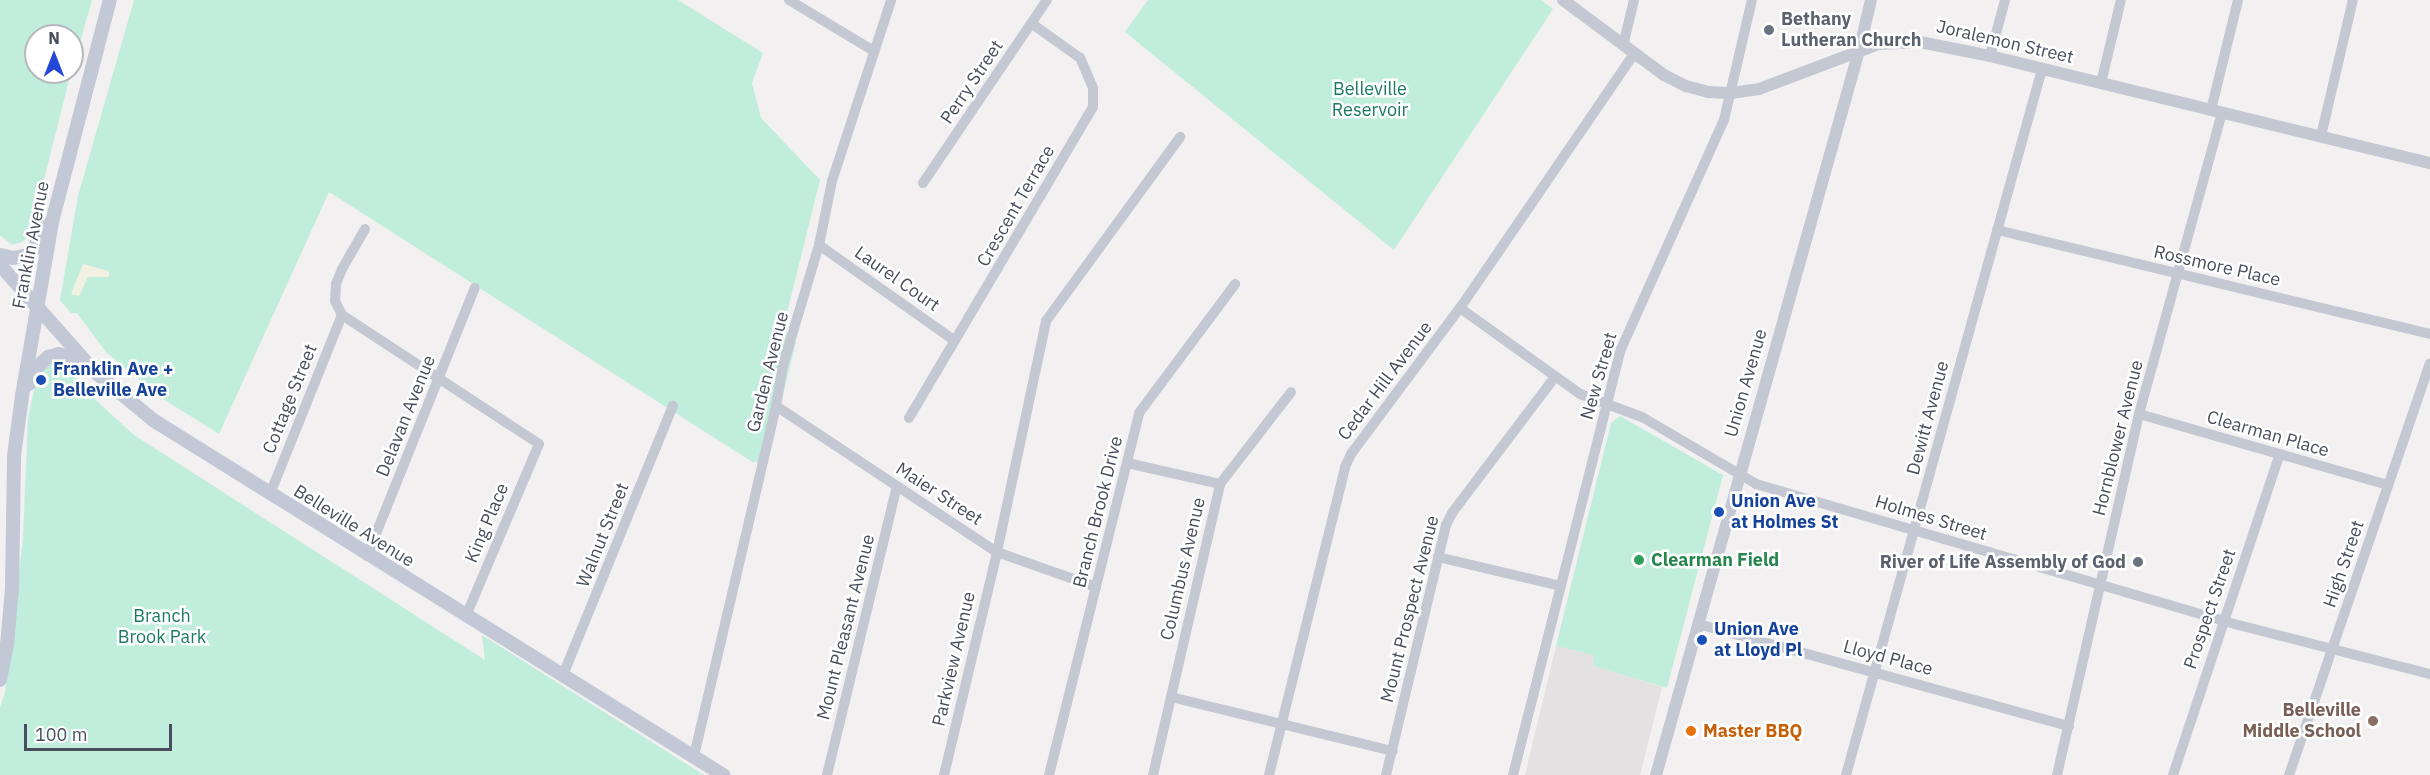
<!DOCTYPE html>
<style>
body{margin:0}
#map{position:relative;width:2430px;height:775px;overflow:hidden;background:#f2f0f0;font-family:"IBM Plex Sans",sans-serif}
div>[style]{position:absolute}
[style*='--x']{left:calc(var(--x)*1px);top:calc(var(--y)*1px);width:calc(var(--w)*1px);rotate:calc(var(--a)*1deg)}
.education>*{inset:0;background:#e3e1e1}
.green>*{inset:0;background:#c1eddc}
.sand>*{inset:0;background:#f2f1e1}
.minor>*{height:10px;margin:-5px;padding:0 5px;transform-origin:5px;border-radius:5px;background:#c4c8d3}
.tertiary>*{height:12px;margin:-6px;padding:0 6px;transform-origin:6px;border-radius:6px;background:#c4c8d3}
.secondary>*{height:14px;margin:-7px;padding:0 7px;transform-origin:7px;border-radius:7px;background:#c3c8d7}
.dots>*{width:16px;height:16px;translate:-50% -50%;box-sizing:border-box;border:3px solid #fff;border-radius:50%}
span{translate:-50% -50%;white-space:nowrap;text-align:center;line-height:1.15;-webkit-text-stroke:5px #fff;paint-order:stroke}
.worship-label{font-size:18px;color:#5b616d;font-weight:700}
.left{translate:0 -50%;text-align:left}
.right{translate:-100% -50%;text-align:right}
.street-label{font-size:18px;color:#494e5c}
.park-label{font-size:18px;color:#1d7a62}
.transit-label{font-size:18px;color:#164399;font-weight:700}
.leisure-label{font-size:18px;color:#27864d;font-weight:700}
.education-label{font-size:18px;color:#785e54;font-weight:700}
.food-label{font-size:18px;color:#c56008;font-weight:700}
.north{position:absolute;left:24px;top:24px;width:60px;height:60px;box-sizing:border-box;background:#fff;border:2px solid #b6b8be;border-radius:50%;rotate:0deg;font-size:16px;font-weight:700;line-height:24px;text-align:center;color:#494e5c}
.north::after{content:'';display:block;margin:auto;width:21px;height:27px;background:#2447d7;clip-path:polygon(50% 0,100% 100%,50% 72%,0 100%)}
.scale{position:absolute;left:24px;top:724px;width:148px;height:27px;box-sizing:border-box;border:3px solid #494e5c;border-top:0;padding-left:8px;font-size:18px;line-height:21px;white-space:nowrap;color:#494e5c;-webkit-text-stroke:4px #fff;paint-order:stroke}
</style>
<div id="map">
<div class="education">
<div style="clip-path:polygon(1556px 646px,1593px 655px,1595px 666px,1662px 687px,1640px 775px,1525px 775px)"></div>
</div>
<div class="green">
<div style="clip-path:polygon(0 0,92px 0,72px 70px,72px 36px,36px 36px,36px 72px,71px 72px,30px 235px,22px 242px,12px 245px,0 235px)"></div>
<div style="clip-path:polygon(134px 0,678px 0,763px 53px,752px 83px,761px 118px,820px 180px,783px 329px,796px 342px,765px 467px,755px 461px,754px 463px,329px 192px,219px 434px,160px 397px,106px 352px,77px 313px,71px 313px,60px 300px,78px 196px)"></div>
<div style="clip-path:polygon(1148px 0,1541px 0,1553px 9px,1394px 250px,1125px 32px)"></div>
<div style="clip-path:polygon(60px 358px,87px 392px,134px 435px,485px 660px,482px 635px,704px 775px,0 775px,0 707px,5px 692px,23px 538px,28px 418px,40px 363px)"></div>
<div style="clip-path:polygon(1620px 416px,1723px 475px,1667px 688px,1594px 666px,1593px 655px,1556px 646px,1611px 423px)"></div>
</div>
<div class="sand">
<div style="clip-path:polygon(83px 264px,109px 271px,109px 277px,88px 277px,79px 296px,71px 294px)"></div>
</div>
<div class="minor">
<div style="--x:789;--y:0;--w:99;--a:31"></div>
<div style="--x:1623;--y:46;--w:47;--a:-76.6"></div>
<div style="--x:1990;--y:56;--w:58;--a:-75"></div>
<div style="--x:2101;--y:83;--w:85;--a:-76.5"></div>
<div style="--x:2211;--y:110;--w:113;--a:-76.2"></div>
<div style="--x:2321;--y:136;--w:140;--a:-76.8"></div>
<div style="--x:923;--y:183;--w:221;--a:-55.9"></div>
<div style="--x:365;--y:229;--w:46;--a:119.9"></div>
<div style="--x:342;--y:269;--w:16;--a:112"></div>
<div style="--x:336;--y:284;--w:17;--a:93"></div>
<div style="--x:335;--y:301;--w:16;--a:63"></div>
<div style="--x:342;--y:315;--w:235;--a:33.2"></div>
<div style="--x:539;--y:444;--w:187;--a:113"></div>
<div style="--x:1997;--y:230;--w:445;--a:13.5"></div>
<div style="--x:819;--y:245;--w:166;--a:35.2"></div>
<div style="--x:1460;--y:308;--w:148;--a:35.6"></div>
<div style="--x:1580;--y:394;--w:66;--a:20.4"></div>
<div style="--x:1642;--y:417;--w:132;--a:30.4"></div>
<div style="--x:1756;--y:484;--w:487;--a:16.3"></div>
<div style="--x:2223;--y:621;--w:214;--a:14.4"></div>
<div style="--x:776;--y:406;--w:265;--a:33.5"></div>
<div style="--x:997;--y:552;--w:105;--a:19.5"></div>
<div style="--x:2139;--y:414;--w:259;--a:15.9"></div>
<div style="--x:909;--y:418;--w:361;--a:-59.4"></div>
<div style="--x:1093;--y:107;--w:19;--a:-90"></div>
<div style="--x:1093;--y:88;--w:33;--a:-113"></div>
<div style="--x:1080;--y:58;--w:60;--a:-144.5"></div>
<div style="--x:1127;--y:463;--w:95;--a:12.7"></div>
<div style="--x:270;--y:494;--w:193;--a:-68.1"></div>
<div style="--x:367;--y:556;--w:289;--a:-68.1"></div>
<div style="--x:1438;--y:557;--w:126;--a:13.3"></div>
<div style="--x:1698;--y:624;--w:385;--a:15.4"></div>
<div style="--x:563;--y:675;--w:291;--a:-67.8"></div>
<div style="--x:1171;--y:697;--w:228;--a:13.7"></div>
<div style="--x:694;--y:756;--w:359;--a:-76.8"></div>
<div style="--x:776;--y:406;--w:42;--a:-80.3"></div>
<div style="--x:783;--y:365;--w:125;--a:-73.3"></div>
<div style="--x:819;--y:245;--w:65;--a:-78.5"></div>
<div style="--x:832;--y:181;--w:190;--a:-71.9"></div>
<div style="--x:827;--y:775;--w:297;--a:-76.4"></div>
<div style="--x:944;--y:775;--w:229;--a:-76.6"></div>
<div style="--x:997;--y:552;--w:236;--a:-78"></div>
<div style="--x:1046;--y:321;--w:228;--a:-53.9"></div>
<div style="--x:1049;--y:775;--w:373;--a:-76"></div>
<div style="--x:1139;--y:413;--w:161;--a:-53.3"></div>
<div style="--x:1153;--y:775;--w:299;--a:-77"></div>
<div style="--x:1220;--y:484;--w:116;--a:-52.3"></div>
<div style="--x:1269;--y:775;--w:317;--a:-76.1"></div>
<div style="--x:1345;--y:467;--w:14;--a:-65"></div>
<div style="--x:1351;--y:454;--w:182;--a:-53.3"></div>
<div style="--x:1460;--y:308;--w:308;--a:-55.6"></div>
<div style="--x:1386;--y:775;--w:257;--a:-76.5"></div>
<div style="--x:1446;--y:525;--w:13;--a:-63"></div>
<div style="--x:1452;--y:513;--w:171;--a:-52.9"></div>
<div style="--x:1513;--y:775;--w:439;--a:-75.8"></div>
<div style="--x:1621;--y:349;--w:251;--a:-65.8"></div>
<div style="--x:1724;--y:120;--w:123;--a:-76.9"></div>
<div style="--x:1846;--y:775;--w:733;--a:-74.48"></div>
<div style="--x:2057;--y:775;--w:370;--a:-77.2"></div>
<div style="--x:2139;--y:414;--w:313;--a:-74.6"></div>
<div style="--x:2173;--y:775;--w:338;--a:-71.6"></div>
<div style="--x:2289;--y:775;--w:435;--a:-71.1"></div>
</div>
<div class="tertiary">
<div style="--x:1563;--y:0;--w:126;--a:36.6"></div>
<div style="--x:1664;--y:75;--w:25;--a:27"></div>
<div style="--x:1686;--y:86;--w:24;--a:15"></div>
<div style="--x:1709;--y:92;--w:22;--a:3"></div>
<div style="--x:1731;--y:93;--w:28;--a:-8"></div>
<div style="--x:1759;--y:89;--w:128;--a:-20.6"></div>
<div style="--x:1879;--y:44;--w:41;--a:-2.8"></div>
<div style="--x:1920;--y:42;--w:71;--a:11.3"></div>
<div style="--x:1990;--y:56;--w:453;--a:13.7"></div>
<div style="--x:1656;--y:775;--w:752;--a:-74.34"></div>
<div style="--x:1859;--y:51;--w:52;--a:-76.8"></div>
</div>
<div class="secondary">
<div style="--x:0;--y:255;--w:13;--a:13"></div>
<div style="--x:13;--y:258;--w:15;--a:-11"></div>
<div style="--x:28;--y:255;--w:10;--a:-45"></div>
<div style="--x:35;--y:248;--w:16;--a:-72"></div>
<div style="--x:40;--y:233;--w:16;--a:-43"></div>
<div style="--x:0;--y:265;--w:142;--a:48.4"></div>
<div style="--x:94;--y:371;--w:77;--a:39.7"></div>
<div style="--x:153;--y:420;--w:672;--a:31.91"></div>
<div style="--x:29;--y:384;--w:19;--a:-65"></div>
<div style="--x:37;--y:367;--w:15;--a:-42"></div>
<div style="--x:48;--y:357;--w:11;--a:-15"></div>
<div style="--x:59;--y:354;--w:28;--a:23"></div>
<div style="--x:0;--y:680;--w:36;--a:-79"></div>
<div style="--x:7;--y:645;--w:57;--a:-85"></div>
<div style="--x:12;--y:588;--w:132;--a:-89.1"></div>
<div style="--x:14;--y:456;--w:61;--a:-82.4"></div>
<div style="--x:22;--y:396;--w:177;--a:-80.2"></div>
<div style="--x:52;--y:222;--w:229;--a:-75.4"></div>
</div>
<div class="dots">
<div style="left:1769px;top:30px;background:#6b7280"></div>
<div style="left:41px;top:380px;background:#1a4fb4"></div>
<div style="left:1719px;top:512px;background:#1a4fb4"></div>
<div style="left:1639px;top:560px;background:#2e9e5b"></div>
<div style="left:2138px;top:562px;background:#6b7280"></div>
<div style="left:1702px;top:640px;background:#1a4fb4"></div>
<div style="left:2373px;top:721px;background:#8d6e63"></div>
<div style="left:1691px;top:731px;background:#e8710a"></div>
</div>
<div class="worship-label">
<span class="left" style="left:1781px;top:30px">Bethany<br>Lutheran Church</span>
<span class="right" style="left:2126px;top:562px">River of Life Assembly of God</span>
</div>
<div class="street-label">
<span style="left:2005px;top:42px;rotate:13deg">Joralemon Street</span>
<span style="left:972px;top:82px;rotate:-56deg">Perry Street</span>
<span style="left:1016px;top:206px;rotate:-60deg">Crescent Terrace</span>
<span style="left:31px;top:245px;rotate:-79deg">Franklin Avenue</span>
<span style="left:2217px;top:266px;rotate:13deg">Rossmore Place</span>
<span style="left:897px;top:279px;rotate:35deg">Laurel Court</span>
<span style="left:768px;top:372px;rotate:-76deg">Garden Avenue</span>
<span style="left:1599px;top:376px;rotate:-74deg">New Street</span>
<span style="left:1385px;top:381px;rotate:-53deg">Cedar Hill Avenue</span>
<span style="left:1746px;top:383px;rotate:-74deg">Union Avenue</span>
<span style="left:290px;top:399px;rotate:-68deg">Cottage Street</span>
<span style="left:406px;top:416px;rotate:-68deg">Delavan Avenue</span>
<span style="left:1928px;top:418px;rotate:-75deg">Dewitt Avenue</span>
<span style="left:2268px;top:434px;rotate:16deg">Clearman Place</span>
<span style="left:2118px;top:438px;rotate:-76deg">Hornblower Avenue</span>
<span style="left:939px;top:494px;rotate:33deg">Maier Street</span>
<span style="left:1098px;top:512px;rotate:-76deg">Branch Brook Drive</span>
<span style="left:1931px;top:518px;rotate:17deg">Holmes Street</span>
<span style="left:487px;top:523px;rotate:-67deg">King Place</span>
<span style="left:354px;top:526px;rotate:32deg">Belleville Avenue</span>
<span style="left:603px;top:535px;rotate:-68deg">Walnut Street</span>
<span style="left:2344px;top:564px;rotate:-71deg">High Street</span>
<span style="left:1183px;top:569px;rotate:-77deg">Columbus Avenue</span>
<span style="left:1410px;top:609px;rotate:-76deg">Mount Prospect Avenue</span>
<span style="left:2210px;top:609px;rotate:-71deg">Prospect Street</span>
<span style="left:846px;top:627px;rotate:-76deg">Mount Pleasant Avenue</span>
<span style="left:1888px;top:658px;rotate:15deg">Lloyd Place</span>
<span style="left:954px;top:659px;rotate:-77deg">Parkview Avenue</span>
</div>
<div class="park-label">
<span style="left:1370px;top:100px">Belleville<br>Reservoir</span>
<span style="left:162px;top:627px">Branch<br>Brook Park</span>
</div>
<div class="transit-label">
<span class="left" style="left:53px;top:380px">Franklin Ave +<br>Belleville Ave</span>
<span class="left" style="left:1731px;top:512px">Union Ave<br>at Holmes St</span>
<span class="left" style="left:1714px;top:640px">Union Ave<br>at Lloyd Pl</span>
</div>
<div class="leisure-label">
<span class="left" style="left:1651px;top:560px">Clearman Field</span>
</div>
<div class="education-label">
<span class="right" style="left:2361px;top:721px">Belleville<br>Middle School</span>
</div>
<div class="food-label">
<span class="left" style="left:1703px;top:731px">Master BBQ</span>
</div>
<div class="north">N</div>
<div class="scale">100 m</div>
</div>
